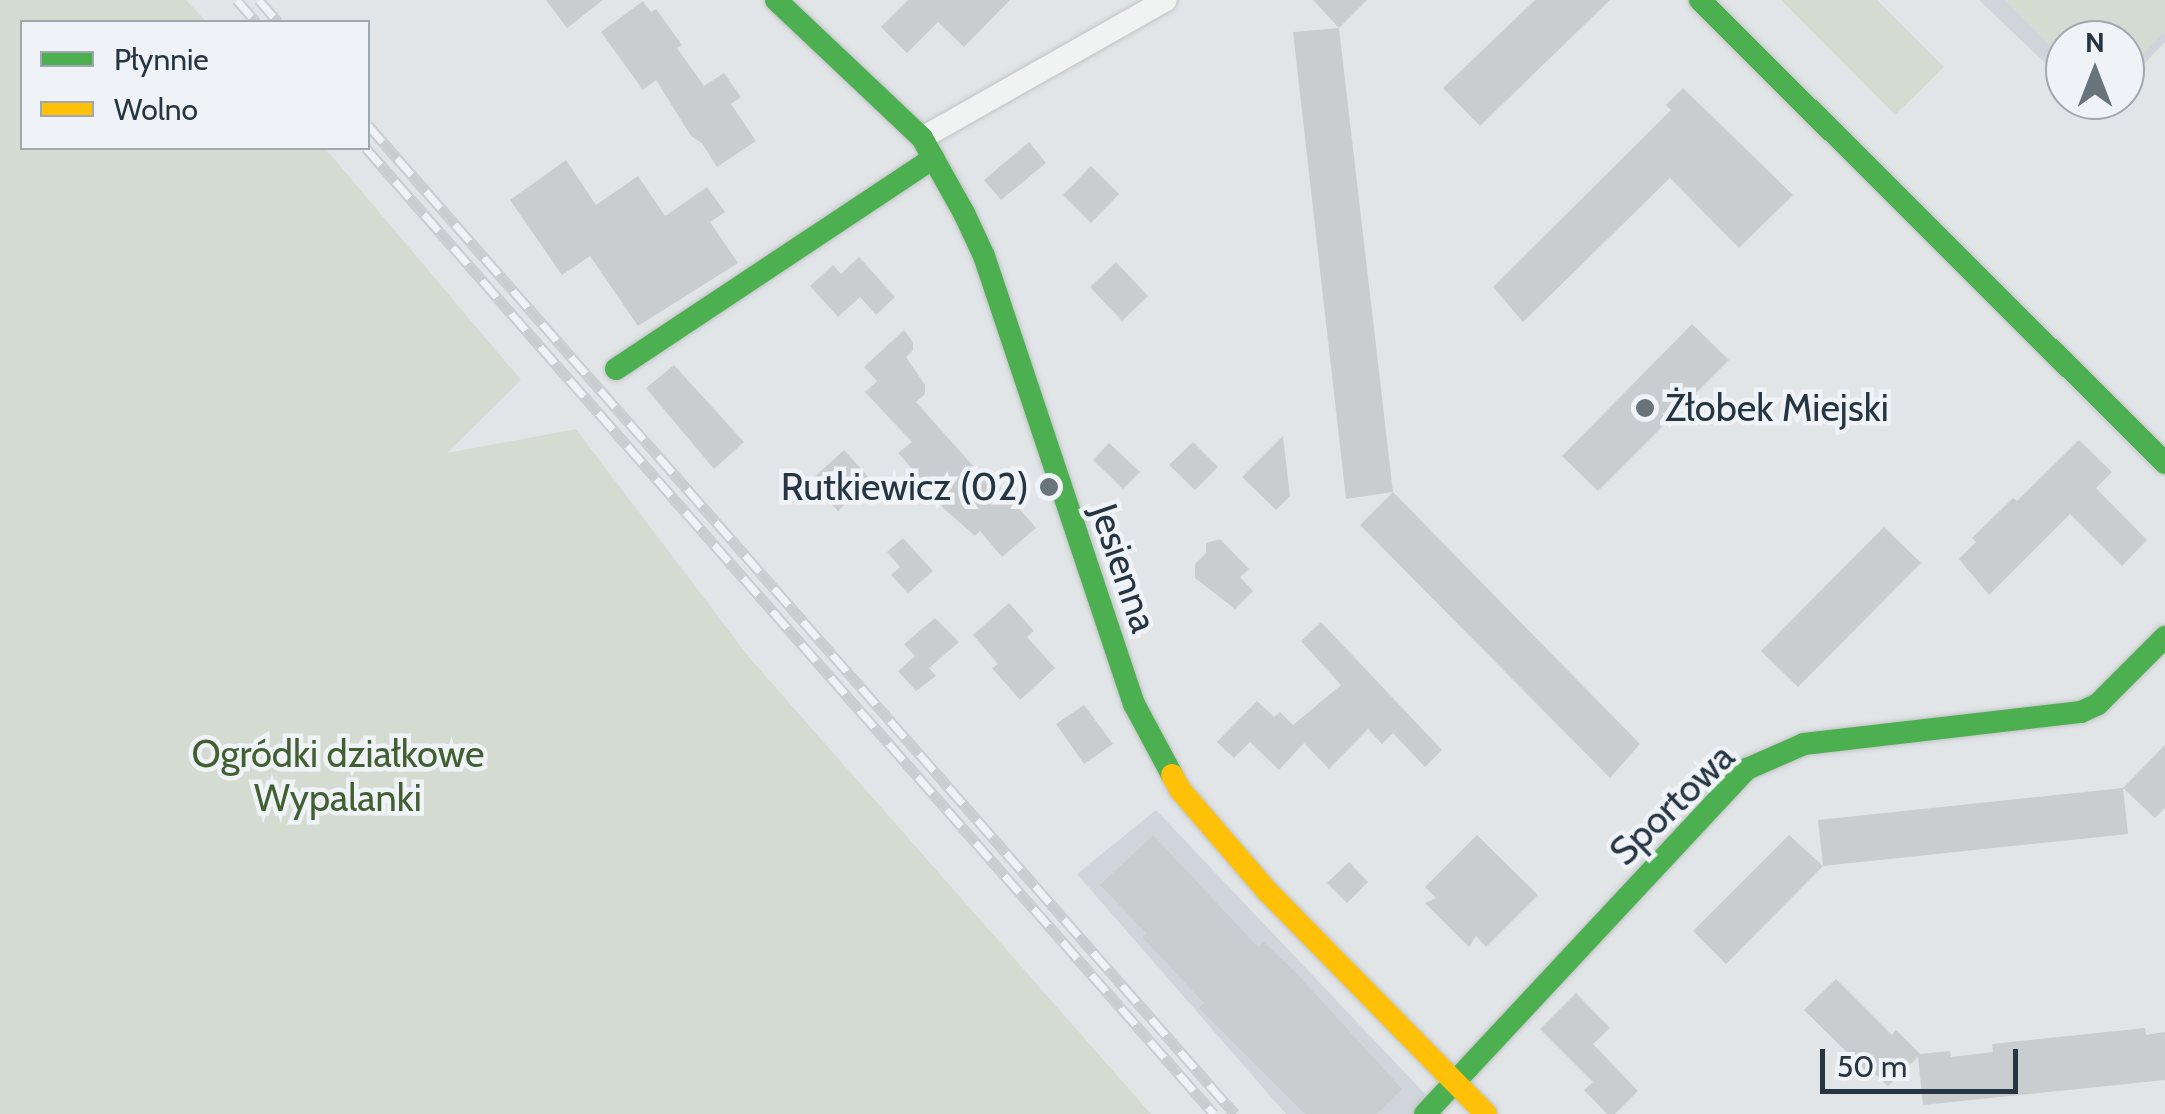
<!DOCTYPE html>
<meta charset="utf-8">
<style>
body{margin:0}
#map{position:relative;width:2165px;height:1114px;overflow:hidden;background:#e2e5e7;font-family:Cabin,sans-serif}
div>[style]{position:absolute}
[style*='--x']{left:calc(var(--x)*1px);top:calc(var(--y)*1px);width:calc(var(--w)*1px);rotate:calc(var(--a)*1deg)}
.built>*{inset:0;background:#cfd5db}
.green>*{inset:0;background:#d4dcd1}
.building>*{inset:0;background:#cacdcf}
.roads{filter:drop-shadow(0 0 2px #c0c3c5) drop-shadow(0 0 2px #c0c3c5)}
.street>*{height:22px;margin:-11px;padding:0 11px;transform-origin:11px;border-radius:11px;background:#f1f3f3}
.fast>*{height:22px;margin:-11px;padding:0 11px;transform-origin:11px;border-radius:11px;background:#4caf50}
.slow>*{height:22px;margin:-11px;padding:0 11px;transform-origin:11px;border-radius:11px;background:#ffc107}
.rail>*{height:11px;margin-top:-5.5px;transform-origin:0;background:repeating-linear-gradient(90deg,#eff3f7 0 22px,#cacdcf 0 44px);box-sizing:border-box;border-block:2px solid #cacdcf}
.dots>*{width:28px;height:28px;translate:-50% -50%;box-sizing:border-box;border:5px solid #eff3f7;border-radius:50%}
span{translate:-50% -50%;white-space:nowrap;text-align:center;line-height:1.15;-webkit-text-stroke:9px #eff3f7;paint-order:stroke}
.poi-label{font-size:38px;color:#263542}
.left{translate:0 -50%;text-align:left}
.right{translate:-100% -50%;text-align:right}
.street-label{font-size:38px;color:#263542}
.park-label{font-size:38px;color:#425f32}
.legend{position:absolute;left:20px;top:20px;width:350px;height:130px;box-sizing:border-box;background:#eff3f7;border:2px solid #9fa7af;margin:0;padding:12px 18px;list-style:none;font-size:30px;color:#263542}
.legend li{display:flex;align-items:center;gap:20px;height:50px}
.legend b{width:50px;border:2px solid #9fa7af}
.north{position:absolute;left:2045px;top:20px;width:100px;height:100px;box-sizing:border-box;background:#eff3f7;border:2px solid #9fa7af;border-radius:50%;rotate:0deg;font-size:28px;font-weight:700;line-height:40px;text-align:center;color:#263542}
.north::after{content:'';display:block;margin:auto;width:35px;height:45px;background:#68737c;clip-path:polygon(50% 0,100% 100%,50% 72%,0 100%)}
.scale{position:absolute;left:1820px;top:1049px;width:198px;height:45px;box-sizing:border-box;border:5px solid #263542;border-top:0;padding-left:12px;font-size:30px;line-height:35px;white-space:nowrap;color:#263542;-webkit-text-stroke:8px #eff3f7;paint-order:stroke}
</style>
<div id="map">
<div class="built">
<div style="clip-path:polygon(1979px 0,2165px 0,2165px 42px,2125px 84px,2125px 40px,2065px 40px,2065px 82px)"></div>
<div style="clip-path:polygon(1156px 810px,1444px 1114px,1286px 1114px,1077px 874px)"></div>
</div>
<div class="green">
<div style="clip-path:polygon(0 0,186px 0,207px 22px,22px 22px,22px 148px,325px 148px,521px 380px,447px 453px,576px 429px,748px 656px,1151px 1114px,0 1114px)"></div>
<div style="clip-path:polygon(1781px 0,1877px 0,1944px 67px,1895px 115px)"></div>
<div style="clip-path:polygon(2005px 0,2165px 0,2165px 31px,2125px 71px,2125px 40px,2065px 40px,2065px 60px)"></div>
</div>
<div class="building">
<div style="clip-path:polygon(546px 0,603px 0,567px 28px)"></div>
<div style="clip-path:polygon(908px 0,1010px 0,964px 47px,938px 22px,907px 53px,881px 27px)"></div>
<div style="clip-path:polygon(1313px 0,1367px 0,1339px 28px)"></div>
<div style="clip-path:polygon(1535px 0,1610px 0,1480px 126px,1443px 88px)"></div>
<div style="clip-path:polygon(643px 1px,651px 12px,656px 9px,682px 45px,677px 48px,704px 86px,724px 73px,741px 97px,731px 104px,756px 141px,717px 167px,702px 143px,691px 136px,656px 80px,643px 90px,601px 32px)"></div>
<div style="clip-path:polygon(1339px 28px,1393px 492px,1346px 499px,1293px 32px)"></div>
<div style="clip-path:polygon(1683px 88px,1793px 195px,1739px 248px,1670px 178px,1523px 322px,1493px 287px,1671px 110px,1666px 105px)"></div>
<div style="clip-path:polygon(1029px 142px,1046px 163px,1001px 200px,984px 180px)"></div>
<div style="clip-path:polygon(566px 160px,596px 205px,638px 176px,665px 216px,707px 187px,725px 212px,710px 222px,738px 263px,638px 326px,590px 256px,562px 275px,510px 200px)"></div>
<div style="clip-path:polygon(1091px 166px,1119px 194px,1091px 223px,1063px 195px)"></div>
<div style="clip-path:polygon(859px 257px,895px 297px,876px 315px,860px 297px,838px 317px,810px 286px,833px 265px,841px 274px)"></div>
<div style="clip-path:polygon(1116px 262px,1148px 296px,1122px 321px,1090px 287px)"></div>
<div style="clip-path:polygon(1692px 324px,1729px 360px,1598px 491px,1562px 456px)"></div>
<div style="clip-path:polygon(904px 330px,913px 342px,913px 350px,906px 357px,925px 385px,925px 394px,916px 402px,991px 486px,996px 482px,1036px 528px,1002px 557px,980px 531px,975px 536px,941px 506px,944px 504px,898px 453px,912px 442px,865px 392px,877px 381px,864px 367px)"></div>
<div style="clip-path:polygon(674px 365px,744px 442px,714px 469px,646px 388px)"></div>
<div style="clip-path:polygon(1283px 436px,1290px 496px,1276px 510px,1242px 477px)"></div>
<div style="clip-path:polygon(2079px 440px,2112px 472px,2096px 488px,2147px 540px,2122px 566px,2070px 514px,1989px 595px,1959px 559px,1976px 542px,1972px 538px,2013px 498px,2017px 501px)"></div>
<div style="clip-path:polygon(1193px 442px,1218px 467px,1195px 490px,1169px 465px)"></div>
<div style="clip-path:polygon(1109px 443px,1140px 472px,1123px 489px,1093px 460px)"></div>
<div style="clip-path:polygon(844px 450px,871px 480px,838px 511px,810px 481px)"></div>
<div style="clip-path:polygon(1393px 492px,1640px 744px,1610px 778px,1360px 525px)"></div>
<div style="clip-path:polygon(1884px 527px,1921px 563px,1798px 687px,1761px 651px)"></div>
<div style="clip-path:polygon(903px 538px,933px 571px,908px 593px,891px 575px,900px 567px,887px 552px)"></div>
<div style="clip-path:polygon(1220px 539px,1249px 569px,1240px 577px,1253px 591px,1235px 609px,1195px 578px,1195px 564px,1206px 553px,1206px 543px)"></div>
<div style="clip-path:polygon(1009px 603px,1034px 631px,1027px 637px,1055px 668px,1020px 700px,992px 668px,998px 664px,973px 635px)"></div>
<div style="clip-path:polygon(935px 618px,959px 642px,929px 668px,936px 676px,916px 691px,898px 671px,915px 656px,904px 644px)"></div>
<div style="clip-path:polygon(1321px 622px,1442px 750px,1425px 767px,1393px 733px,1382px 744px,1368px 729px,1329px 769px,1304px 743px,1279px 770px,1250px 742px,1234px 758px,1217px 742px,1257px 701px,1274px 717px,1280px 712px,1293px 725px,1341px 685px,1301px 641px)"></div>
<div style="clip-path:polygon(1084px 705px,1113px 744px,1084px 764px,1056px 724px)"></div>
<div style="clip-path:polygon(2165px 745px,2165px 808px,2155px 818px,2123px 788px)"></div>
<div style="clip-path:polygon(2123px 788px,2128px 834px,1823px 866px,1818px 820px)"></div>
<div style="clip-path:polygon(1153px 835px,1258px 947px,1264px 942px,1300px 977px,1402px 1089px,1377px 1114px,1305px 1114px,1199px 1008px,1204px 1003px,1142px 937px,1146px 933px,1100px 885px)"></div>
<div style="clip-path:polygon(1477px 835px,1538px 895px,1486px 947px,1476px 936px,1469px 947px,1425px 903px,1436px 898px,1425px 887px)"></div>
<div style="clip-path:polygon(1789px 835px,1823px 866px,1726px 964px,1693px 931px)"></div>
<div style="clip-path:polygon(1349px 862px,1368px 882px,1347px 903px,1327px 883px)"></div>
<div style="clip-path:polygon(1836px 979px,1892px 1035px,1896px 1030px,1920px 1054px,1950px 1051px,1951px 1057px,1993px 1052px,1992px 1044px,2145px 1028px,2146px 1035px,2165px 1032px,2165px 1080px,1923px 1105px,1918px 1057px,1888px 1086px,1875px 1074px,1872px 1077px,1804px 1010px)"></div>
<div style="clip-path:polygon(1576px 993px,1610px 1028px,1593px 1044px,1638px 1091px,1615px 1114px,1607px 1114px,1584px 1090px,1593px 1082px,1540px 1029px)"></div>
</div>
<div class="roads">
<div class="street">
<div style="--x:922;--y:138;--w:280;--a:-29.5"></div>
</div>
<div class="fast">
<div style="--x:776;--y:0;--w:201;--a:43.4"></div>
<div style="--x:922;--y:138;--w:86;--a:60.8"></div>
<div style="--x:964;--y:213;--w:47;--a:65.1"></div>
<div style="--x:984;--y:256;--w:472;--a:71.5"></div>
<div style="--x:1134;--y:704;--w:81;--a:61.8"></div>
<div style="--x:1700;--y:0;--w:656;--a:44.88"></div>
<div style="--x:616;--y:369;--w:381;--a:-33.6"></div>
<div style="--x:1425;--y:1114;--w:472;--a:-47"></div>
<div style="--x:1747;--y:769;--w:62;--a:-23.7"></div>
<div style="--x:1804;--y:744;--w:279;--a:-6.6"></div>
<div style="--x:2081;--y:712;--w:19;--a:-25"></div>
<div style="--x:2098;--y:704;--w:95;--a:-45"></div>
</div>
<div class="slow">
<div style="--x:1172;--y:775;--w:18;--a:61"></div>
<div style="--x:1181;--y:791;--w:133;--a:49.3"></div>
<div style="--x:1268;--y:892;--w:311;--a:45.5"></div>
</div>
</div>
<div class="rail">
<div style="--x:237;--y:0;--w:29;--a:49"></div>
<div style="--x:259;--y:0;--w:29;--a:49"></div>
<div style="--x:368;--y:125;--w:1315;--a:48.76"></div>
<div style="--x:366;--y:148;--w:1285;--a:48.72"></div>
</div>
<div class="dots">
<div style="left:1645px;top:408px;background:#68737c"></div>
<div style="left:1049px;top:487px;background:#68737c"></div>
</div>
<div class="poi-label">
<span class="left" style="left:1665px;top:408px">Żłobek Miejski</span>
<span class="right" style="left:1029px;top:487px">Rutkiewicz (02)</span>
</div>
<div class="street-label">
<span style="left:1124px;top:568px;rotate:71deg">Jesienna</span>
<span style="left:1672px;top:804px;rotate:-44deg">Sportowa</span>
</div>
<div class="park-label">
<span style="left:338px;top:776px">Ogródki działkowe<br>Wypalanki</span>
</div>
<ul class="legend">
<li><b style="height:12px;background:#4caf50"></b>Płynnie</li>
<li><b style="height:12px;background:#ffc107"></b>Wolno</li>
</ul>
<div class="north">N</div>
<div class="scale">50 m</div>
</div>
